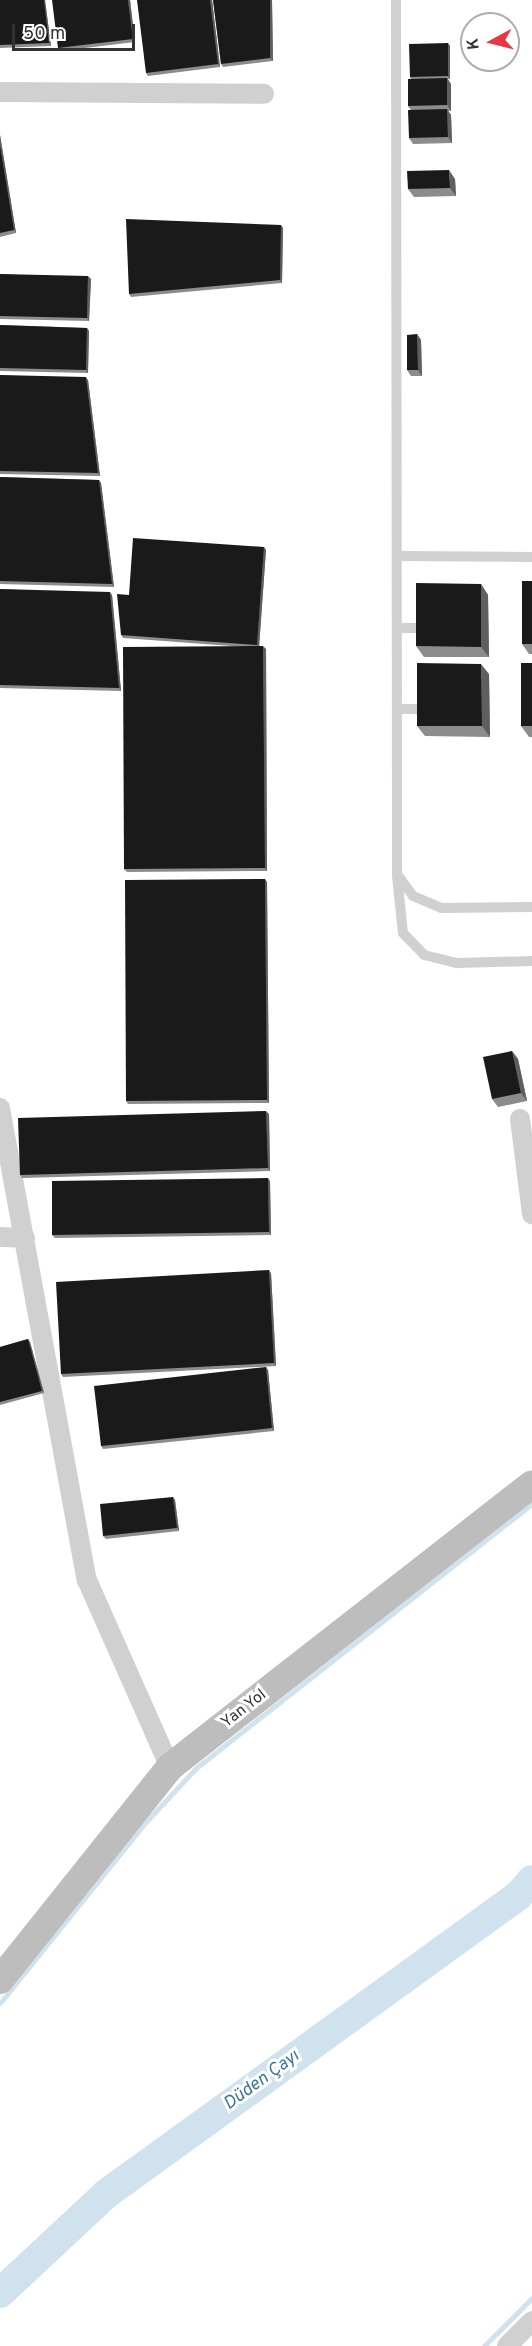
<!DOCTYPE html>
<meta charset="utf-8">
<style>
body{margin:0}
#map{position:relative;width:532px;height:2346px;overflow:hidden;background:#fff;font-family:Overpass,sans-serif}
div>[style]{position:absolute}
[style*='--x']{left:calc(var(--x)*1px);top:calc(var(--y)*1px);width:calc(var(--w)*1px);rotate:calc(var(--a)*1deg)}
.stream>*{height:5px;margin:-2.5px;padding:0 2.5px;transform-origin:2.5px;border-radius:2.5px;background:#cfe2ee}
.river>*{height:30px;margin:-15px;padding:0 15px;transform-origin:15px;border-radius:15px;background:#cfe2ee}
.lane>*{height:10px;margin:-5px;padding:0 5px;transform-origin:5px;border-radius:5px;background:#d0d0d0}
.street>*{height:20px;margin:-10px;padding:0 10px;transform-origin:10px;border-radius:10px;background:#d0d0d0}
.secondary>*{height:28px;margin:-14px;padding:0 14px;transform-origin:14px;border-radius:14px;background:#bdbdbd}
.wall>*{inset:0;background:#8c8c8c}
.shaded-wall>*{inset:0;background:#5f5f5f}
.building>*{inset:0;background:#1a1a1a}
span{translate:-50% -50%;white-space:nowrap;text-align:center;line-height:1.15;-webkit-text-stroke:6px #fff;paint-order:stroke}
.street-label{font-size:16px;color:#333}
.water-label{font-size:18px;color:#3f7597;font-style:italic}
.north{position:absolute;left:460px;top:12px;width:60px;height:60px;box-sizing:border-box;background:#fff;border:2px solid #adadad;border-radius:50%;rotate:263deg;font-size:16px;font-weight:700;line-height:24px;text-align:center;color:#333}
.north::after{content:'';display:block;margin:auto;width:21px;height:27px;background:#e63946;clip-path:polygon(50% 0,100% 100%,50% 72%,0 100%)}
.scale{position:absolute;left:12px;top:24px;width:123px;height:27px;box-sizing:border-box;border:3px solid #333;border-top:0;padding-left:8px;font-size:18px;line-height:21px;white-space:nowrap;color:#333;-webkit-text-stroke:4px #fff;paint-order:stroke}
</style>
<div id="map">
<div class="stream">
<div style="--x:0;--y:2003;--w:228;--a:-51.2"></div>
<div style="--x:143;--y:1825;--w:78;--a:-47.1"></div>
<div style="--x:196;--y:1768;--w:427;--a:-38.2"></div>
<div style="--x:484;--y:2346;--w:68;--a:-45"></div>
</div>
<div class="river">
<div style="--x:0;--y:2293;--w:145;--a:-43"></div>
<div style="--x:106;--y:2194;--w:508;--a:-35.88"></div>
<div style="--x:518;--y:1896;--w:21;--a:-49"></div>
</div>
<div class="lane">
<div style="--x:396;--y:0;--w:874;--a:89.93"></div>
<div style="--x:397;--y:874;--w:27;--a:54"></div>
<div style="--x:413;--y:896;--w:30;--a:23"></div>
<div style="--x:441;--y:908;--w:91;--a:-0.6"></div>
<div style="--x:399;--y:556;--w:133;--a:0.4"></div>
<div style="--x:399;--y:628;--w:25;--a:0"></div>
<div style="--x:399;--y:709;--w:26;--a:0"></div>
<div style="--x:397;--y:876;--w:57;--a:84"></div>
<div style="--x:403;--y:933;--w:30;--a:46"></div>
<div style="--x:424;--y:955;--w:34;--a:14"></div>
<div style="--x:457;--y:963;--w:75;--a:-1.5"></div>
</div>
<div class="street">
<div style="--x:0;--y:92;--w:264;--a:0.4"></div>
<div style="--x:0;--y:1108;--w:480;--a:79.6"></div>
<div style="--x:87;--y:1580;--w:205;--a:66.1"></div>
<div style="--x:520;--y:1119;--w:96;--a:82.8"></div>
<div style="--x:0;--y:1237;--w:25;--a:2"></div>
<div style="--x:507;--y:2346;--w:35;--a:-45"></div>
</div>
<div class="secondary">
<div style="--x:0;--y:1980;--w:273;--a:-51.4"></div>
<div style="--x:170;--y:1767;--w:459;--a:-38"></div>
</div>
<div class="wall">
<div style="clip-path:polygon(0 0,45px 0,51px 46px,0 48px)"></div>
<div style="clip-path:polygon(130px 0,135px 42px,60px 51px,58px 48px)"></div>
<div style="clip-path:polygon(212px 0,220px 67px,148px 76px,146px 73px)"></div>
<div style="clip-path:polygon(213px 0,272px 0,273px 61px,223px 67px,221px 64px)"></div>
<div style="clip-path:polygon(448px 43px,450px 46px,450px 79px,448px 79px,451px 84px,451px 111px,448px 111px,451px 115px,452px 143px,413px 144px,409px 138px,411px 110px,408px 106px,411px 79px,410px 77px)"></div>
<div style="clip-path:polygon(0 135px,16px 233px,0 237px)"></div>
<div style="clip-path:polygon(455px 179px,456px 196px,414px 197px,408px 189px)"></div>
<div style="clip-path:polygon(281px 225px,283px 228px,282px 283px,131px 297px,129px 294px)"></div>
<div style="clip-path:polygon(0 274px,91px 279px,89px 321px,0 319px)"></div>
<div style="clip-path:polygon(0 325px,87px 328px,89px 331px,88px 373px,0 371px)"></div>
<div style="clip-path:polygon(417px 334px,421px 340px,422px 376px,411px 376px,407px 370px)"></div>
<div style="clip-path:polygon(0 375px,88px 380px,100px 476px,0 474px)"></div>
<div style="clip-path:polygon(0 477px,99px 480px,101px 483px,114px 587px,0 584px)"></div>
<div style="clip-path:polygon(264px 547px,266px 550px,259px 646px,266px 649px,267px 871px,127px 872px,124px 869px,245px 647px,123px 638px,121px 635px,129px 595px)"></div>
<div style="clip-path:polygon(532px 581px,532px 654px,529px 654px,522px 644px)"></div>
<div style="clip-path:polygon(481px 584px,488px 595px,489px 657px,424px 657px,416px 646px)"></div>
<div style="clip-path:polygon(0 589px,112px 595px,121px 691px,0 688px)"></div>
<div style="clip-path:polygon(532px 663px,532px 737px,529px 737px,521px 726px)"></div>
<div style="clip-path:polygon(489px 674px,490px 737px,425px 736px,417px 726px)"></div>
<div style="clip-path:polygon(267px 882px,269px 1103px,128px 1104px,126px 1101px)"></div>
<div style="clip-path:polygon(512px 1051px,518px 1059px,527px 1101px,498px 1107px,492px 1099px)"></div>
<div style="clip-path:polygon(269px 1114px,270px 1171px,22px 1178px,20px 1175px)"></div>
<div style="clip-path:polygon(270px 1181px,271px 1235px,55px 1238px,52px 1235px)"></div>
<div style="clip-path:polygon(271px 1273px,276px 1366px,63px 1377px,61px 1374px)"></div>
<div style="clip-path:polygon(28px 1339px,30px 1342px,44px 1393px,0 1405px,0 1347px)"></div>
<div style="clip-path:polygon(266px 1367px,268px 1370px,274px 1431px,103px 1449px,101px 1446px)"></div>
<div style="clip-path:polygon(173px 1497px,175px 1500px,179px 1531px,106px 1539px,103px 1536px)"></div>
</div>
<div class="shaded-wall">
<div style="clip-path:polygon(44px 0,45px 0,51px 46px,49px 43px)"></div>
<div style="clip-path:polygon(128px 0,130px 0,135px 42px,133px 39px)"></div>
<div style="clip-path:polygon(210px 0,212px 0,220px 67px,218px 64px)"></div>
<div style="clip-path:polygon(270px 0,272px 0,273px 61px,270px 58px)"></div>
<div style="clip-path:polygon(448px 43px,450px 46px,450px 79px,448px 76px)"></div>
<div style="clip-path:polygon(447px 78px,451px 84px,451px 111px,447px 105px)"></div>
<div style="clip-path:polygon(447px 109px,451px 115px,452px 143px,448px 137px)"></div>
<div style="clip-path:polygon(0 135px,16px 233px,14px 230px,0 145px)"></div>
<div style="clip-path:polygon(449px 170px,455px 179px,456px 196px,450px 188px)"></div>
<div style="clip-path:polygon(281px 225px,283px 228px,282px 283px,280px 280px)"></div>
<div style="clip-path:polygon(88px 276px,91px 279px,89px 321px,87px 318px)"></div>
<div style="clip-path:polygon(87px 328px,89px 331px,88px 373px,86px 370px)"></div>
<div style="clip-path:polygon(417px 334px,421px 340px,422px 376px,418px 370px)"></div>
<div style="clip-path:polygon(86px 377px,88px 380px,100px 476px,98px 473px)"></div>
<div style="clip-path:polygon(99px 480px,101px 483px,114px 587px,112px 584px)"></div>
<div style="clip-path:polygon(264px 547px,266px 550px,259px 648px,257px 645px)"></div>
<div style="clip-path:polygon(481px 584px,488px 595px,489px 657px,481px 647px)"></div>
<div style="clip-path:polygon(110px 592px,112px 595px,121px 691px,119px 688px)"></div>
<div style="clip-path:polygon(263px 646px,266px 649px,267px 871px,265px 868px)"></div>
<div style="clip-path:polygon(481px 664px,489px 674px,490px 737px,482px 726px)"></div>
<div style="clip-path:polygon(265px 879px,267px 882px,269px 1103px,267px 1100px)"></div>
<div style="clip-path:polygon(512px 1051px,518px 1059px,527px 1101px,521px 1093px)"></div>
<div style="clip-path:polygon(266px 1111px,269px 1114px,270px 1171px,268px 1168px)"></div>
<div style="clip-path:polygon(268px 1178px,270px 1181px,271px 1235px,269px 1232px)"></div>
<div style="clip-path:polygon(269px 1270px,271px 1273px,276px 1366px,274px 1363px)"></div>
<div style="clip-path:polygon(28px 1339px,30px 1342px,44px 1393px,42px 1391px)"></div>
<div style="clip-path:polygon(266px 1367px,268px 1370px,274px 1431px,272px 1428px)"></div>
<div style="clip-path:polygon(173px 1497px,175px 1500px,179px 1531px,177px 1528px)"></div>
</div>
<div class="building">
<div style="clip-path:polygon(0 0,44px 0,49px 43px,0 45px)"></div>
<div style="clip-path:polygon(52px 0,128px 0,133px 39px,58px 48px)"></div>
<div style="clip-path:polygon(137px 0,210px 0,218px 64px,146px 73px)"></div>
<div style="clip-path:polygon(213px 0,270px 0,270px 58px,221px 64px)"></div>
<div style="clip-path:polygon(448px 43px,448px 76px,410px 77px,409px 44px)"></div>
<div style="clip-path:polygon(447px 78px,447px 105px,408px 106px,408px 79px)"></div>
<div style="clip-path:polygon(447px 109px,448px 137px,409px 138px,408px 110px)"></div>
<div style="clip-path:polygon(0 145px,14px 230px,0 233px)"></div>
<div style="clip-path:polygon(449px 170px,450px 188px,408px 189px,407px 171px)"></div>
<div style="clip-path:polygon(126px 219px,281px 225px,280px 280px,129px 294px)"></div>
<div style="clip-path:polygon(0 274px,88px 276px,87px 318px,0 316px)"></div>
<div style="clip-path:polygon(0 325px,87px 328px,86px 370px,0 368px)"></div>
<div style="clip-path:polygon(417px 334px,418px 370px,407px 370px,407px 335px)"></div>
<div style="clip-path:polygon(0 375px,86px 377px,98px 473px,0 471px)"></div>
<div style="clip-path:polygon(0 477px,99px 480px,112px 584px,0 581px)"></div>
<div style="clip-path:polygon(133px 538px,264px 547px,257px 645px,121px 635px,117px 594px,129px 595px)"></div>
<div style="clip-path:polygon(522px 581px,532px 581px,532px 644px,522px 644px)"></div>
<div style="clip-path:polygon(416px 583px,481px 584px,481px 647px,416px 646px)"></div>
<div style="clip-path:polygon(0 589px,110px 592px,119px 688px,0 685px)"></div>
<div style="clip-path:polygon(263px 646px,265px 868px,124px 869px,123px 647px)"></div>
<div style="clip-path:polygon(417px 663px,481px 664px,482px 726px,417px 726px)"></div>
<div style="clip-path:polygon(521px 663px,532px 663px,532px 726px,521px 726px)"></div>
<div style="clip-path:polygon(265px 879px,267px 1100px,126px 1101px,125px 880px)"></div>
<div style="clip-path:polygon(512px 1051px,521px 1093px,492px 1099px,483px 1057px)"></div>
<div style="clip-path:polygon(266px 1111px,268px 1168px,20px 1175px,18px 1118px)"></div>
<div style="clip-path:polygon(268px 1178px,269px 1232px,52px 1235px,52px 1181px)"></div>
<div style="clip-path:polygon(269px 1270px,274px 1363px,61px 1374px,56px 1282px)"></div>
<div style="clip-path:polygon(28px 1339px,42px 1391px,0 1402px,0 1347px)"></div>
<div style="clip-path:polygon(266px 1367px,272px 1428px,101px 1446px,94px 1386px)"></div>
<div style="clip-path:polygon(173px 1497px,177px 1528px,103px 1536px,100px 1504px)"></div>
</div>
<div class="street-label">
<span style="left:244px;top:1709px;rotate:-38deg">Yan Yol</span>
</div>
<div class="water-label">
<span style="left:262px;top:2081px;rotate:-36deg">Düden Çayı</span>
</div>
<div class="north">K</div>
<div class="scale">50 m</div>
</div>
